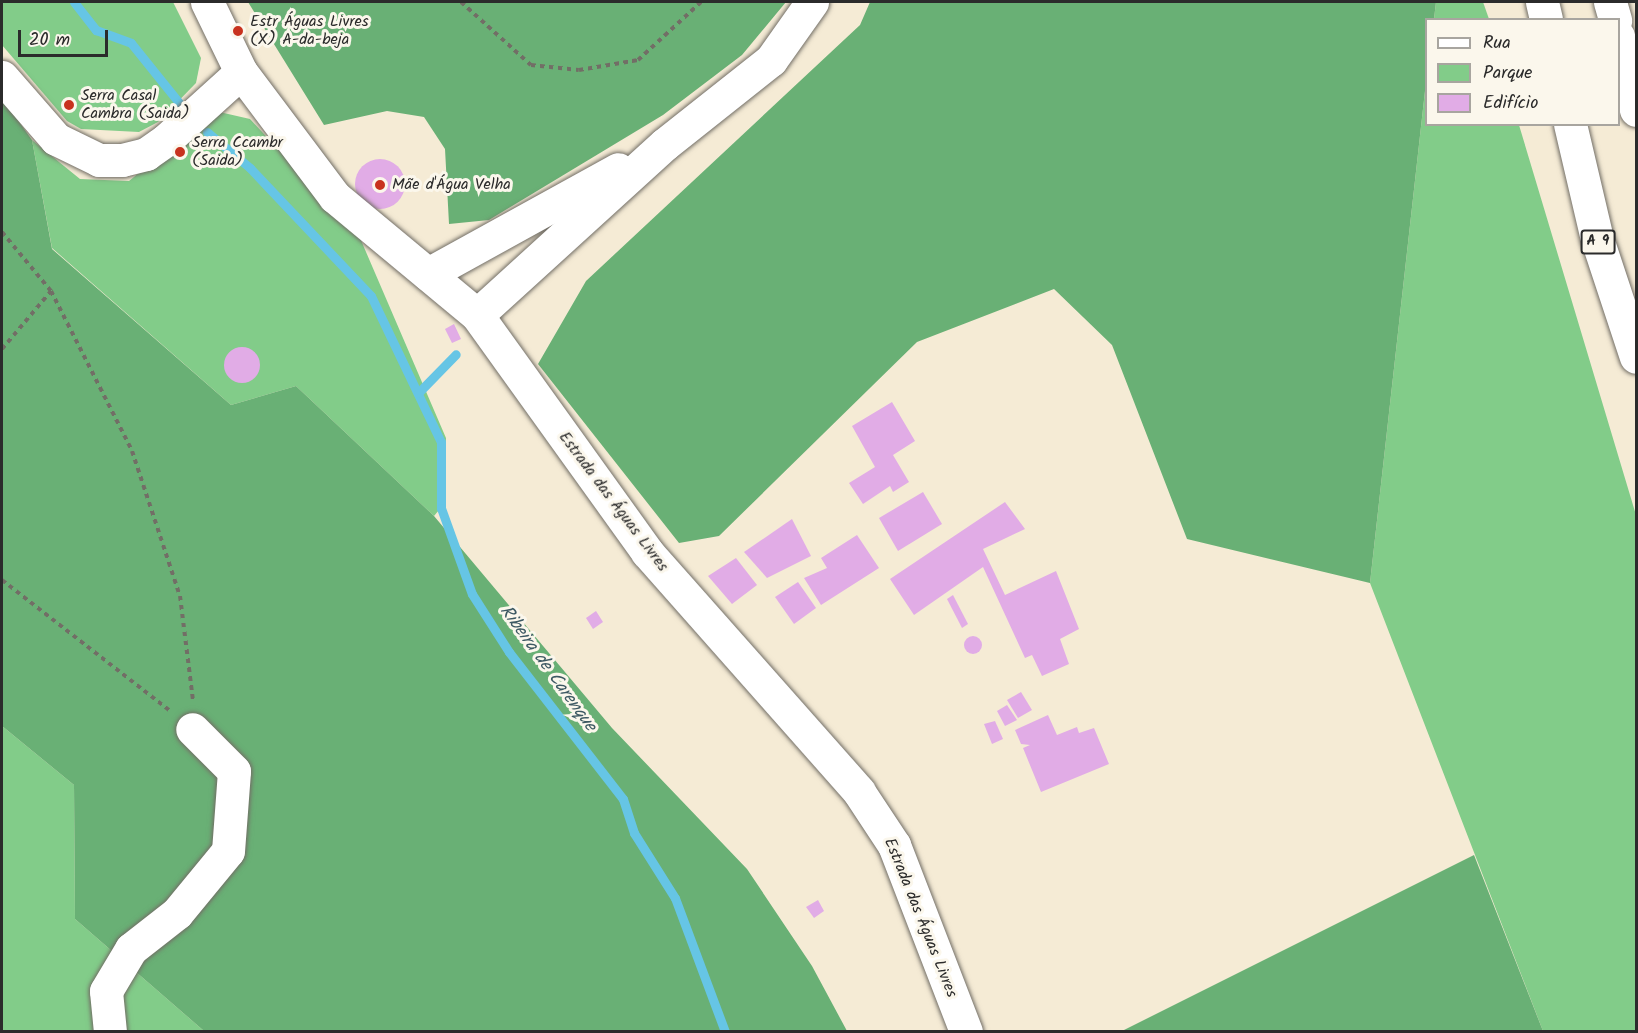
<!DOCTYPE html>
<meta charset="utf-8">
<style>
body{margin:0}
#map{position:relative;width:1638px;height:1033px;overflow:hidden;background:#f5ebd5;font-family:Kalam,sans-serif}
div>[style]{position:absolute}
[style*='--x']{left:calc(var(--x)*1px);top:calc(var(--y)*1px);width:calc(var(--w)*1px);rotate:calc(var(--a)*1deg)}
.green>*{inset:0;background:#82cc89}
.forest>*{inset:0;background:#69b075}
.stream>*{height:9px;margin:-4.5px;padding:0 4.5px;transform-origin:4.5px;border-radius:4.5px;background:#66c5e5}
.building>*{inset:0;background:#e1ace6}
.round{border-radius:50%}
.path>*{height:4px;margin-top:-2px;transform-origin:0;background:repeating-linear-gradient(90deg,#726e66 0 4.5px,transparent 0 9px)}
.roads{filter:drop-shadow(0 0 2px #726e66) drop-shadow(0 0 2px #726e66)}
.minor>*{height:33px;margin:-16.5px;padding:0 16.5px;transform-origin:16.5px;border-radius:16.5px;background:#fff}
.major>*{height:33px;margin:-16.5px;padding:0 16.5px;transform-origin:16.5px;border-radius:16.5px;background:#fff}
.highway>*{height:33px;margin:-16.5px;padding:0 16.5px;transform-origin:16.5px;border-radius:16.5px;background:#fff}
.dots>*{width:16px;height:16px;translate:-50% -50%;box-sizing:border-box;border:3px solid #fbf7ec;border-radius:50%}
span{translate:-50% -50%;white-space:nowrap;text-align:center;line-height:1.15;-webkit-text-stroke:6px #fbf7ec;paint-order:stroke}
.shield-label span{padding:2px 4px;background:#fbf7ec;border:2px solid;border-radius:4px;-webkit-text-stroke-width:0}
.shield-label{font-size:15px;color:#2b2b2b;font-weight:700}
.poi-label{font-size:16px;color:#2b2b2b}
.left{translate:0 -50%;text-align:left}
.street-label{font-size:16px;color:#2b2b2b}
.water-label{font-size:18px;color:#3d5963;font-style:italic}
.frame{position:absolute;inset:0;border:3px solid #2b2b2b;pointer-events:none}
.legend{position:absolute;left:1425px;top:18px;width:195px;height:108px;box-sizing:border-box;background:#fbf7ec;border:2px solid #a8a59f;margin:0;padding:8px 10px;list-style:none;font-size:18px;color:#2b2b2b}
.legend li{display:flex;align-items:center;gap:12px;height:30px}
.legend b{width:30px;border:2px solid #a8a59f}
.scale{position:absolute;left:18px;top:30px;width:90px;height:27px;box-sizing:border-box;border:3px solid #2b2b2b;border-top:0;padding-left:8px;font-size:18px;line-height:21px;white-space:nowrap;color:#2b2b2b;-webkit-text-stroke:4px #fbf7ec;paint-order:stroke}
</style>
<div id="map">
<div class="green">
<div style="clip-path:polygon(2px 2px,173px 2px,201px 58px,196px 83px,158px 122px,139px 132px,81px 129px,67px 121px,2px 45px)"></div>
<div style="clip-path:polygon(1436px 2px,1483px 2px,1489px 19px,1434px 19px)"></div>
<div style="clip-path:polygon(1426px 82px,1426px 124px,1519px 125px,1636px 515px,1636px 1031px,1543px 1031px,1370px 583px)"></div>
<div style="clip-path:polygon(215px 111px,250px 119px,360px 238px,446px 438px,444px 504px,434px 516px,296px 386px,231px 405px,52px 248px,32px 140px,80px 179px,129px 181px)"></div>
<div style="clip-path:polygon(2px 726px,74px 785px,75px 919px,204px 1031px,2px 1031px)"></div>
</div>
<div class="forest">
<div style="clip-path:polygon(248px 2px,786px 2px,742px 55px,663px 115px,489px 220px,449px 224px,445px 149px,424px 117px,387px 111px,324px 125px)"></div>
<div style="clip-path:polygon(870px 2px,1436px 2px,1434px 19px,1426px 20px,1426px 82px,1370px 583px,1187px 539px,1112px 345px,1054px 289px,917px 342px,719px 536px,679px 543px,538px 364px,586px 281px,860px 25px)"></div>
<div style="clip-path:polygon(2px 98px,32px 140px,52px 249px,231px 405px,296px 386px,434px 516px,612px 728px,747px 869px,812px 966px,847px 1031px,204px 1031px,75px 919px,74px 785px,2px 726px)"></div>
<div style="clip-path:polygon(1474px 855px,1543px 1031px,1122px 1031px)"></div>
</div>
<div class="stream">
<div style="--x:74;--y:2;--w:36;--a:52"></div>
<div style="--x:96;--y:30;--w:37;--a:20"></div>
<div style="--x:131;--y:43;--w:78;--a:51.2"></div>
<div style="--x:207;--y:132;--w:56;--a:39.9"></div>
<div style="--x:250;--y:168;--w:176;--a:46.6"></div>
<div style="--x:371;--y:296;--w:162;--a:64.4"></div>
<div style="--x:441;--y:442;--w:66;--a:90"></div>
<div style="--x:441;--y:508;--w:91;--a:70.2"></div>
<div style="--x:472;--y:594;--w:69;--a:57.5"></div>
<div style="--x:509;--y:652;--w:186;--a:52.2"></div>
<div style="--x:623;--y:799;--w:36;--a:72"></div>
<div style="--x:634;--y:833;--w:77;--a:57.8"></div>
<div style="--x:675;--y:898;--w:143;--a:69.5"></div>
<div style="--x:418;--y:393;--w:54;--a:-45.7"></div>
</div>
<div class="building">
<div class="round" style="left:355px;top:159px;width:50px;height:50px"></div>
<div style="clip-path:polygon(454px 324px,461px 339px,452px 343px,445px 329px)"></div>
<div class="round" style="left:224px;top:347px;width:36px;height:36px"></div>
<div style="clip-path:polygon(892px 402px,915px 441px,893px 455px,909px 482px,893px 492px,890px 486px,863px 504px,849px 483px,875px 467px,852px 426px)"></div>
<div style="clip-path:polygon(923px 492px,942px 524px,898px 551px,879px 518px)"></div>
<div style="clip-path:polygon(1005px 502px,1025px 529px,983px 549px,1005px 595px,1056px 571px,1079px 629px,1060px 639px,1069px 664px,1042px 676px,1032px 655px,1025px 658px,983px 567px,914px 615px,890px 579px)"></div>
<div style="clip-path:polygon(792px 519px,811px 556px,767px 578px,744px 552px)"></div>
<div style="clip-path:polygon(857px 535px,879px 568px,821px 605px,804px 578px,827px 568px,821px 558px)"></div>
<div style="clip-path:polygon(736px 558px,757px 585px,732px 604px,708px 576px)"></div>
<div style="clip-path:polygon(798px 582px,816px 608px,794px 624px,775px 597px)"></div>
<div style="clip-path:polygon(953px 595px,968px 624px,962px 628px,947px 599px)"></div>
<div style="clip-path:polygon(596px 611px,603px 622px,593px 629px,586px 618px)"></div>
<div class="round" style="left:964px;top:636px;width:18px;height:18px"></div>
<div style="clip-path:polygon(1021px 692px,1032px 710px,1018px 718px,1007px 700px)"></div>
<div style="clip-path:polygon(1007px 705px,1017px 720px,1005px 726px,997px 711px)"></div>
<div style="clip-path:polygon(1048px 715px,1057px 735px,1077px 727px,1079px 733px,1094px 728px,1109px 764px,1041px 792px,1023px 748px,1030px 745px,1021px 744px,1015px 730px)"></div>
<div style="clip-path:polygon(995px 721px,1003px 739px,992px 744px,984px 724px)"></div>
<div style="clip-path:polygon(818px 900px,824px 911px,814px 918px,806px 907px)"></div>
</div>
<div class="path">
<div style="--x:461;--y:2;--w:94;--a:42"></div>
<div style="--x:531;--y:65;--w:48;--a:5.9"></div>
<div style="--x:579;--y:70;--w:60;--a:-9.6"></div>
<div style="--x:638;--y:60;--w:86;--a:-42.6"></div>
<div style="--x:2;--y:232;--w:77;--a:50.3"></div>
<div style="--x:51;--y:291;--w:179;--a:63.1"></div>
<div style="--x:132;--y:451;--w:153;--a:71.7"></div>
<div style="--x:180;--y:596;--w:105;--a:82.9"></div>
<div style="--x:2;--y:349;--w:76;--a:-49.8"></div>
<div style="--x:2;--y:580;--w:212;--a:37.9"></div>
</div>
<div class="roads">
<div class="minor">
<div style="--x:2;--y:77;--w:82;--a:48.9"></div>
<div style="--x:56;--y:139;--w:48;--a:26"></div>
<div style="--x:99;--y:160;--w:23;--a:0"></div>
<div style="--x:122;--y:160;--w:25;--a:-14"></div>
<div style="--x:146;--y:154;--w:24;--a:-35"></div>
<div style="--x:166;--y:140;--w:101;--a:-42.2"></div>
<div style="--x:110;--y:1032;--w:41;--a:-95.6"></div>
<div style="--x:106;--y:991;--w:49;--a:-59.2"></div>
<div style="--x:131;--y:949;--w:58;--a:-38"></div>
<div style="--x:177;--y:913;--w:80;--a:-50.6"></div>
<div style="--x:228;--y:851;--w:80;--a:-85.7"></div>
<div style="--x:234;--y:771;--w:59;--a:-135"></div>
</div>
<div class="major">
<div style="--x:207;--y:2;--w:78;--a:64.1"></div>
<div style="--x:241;--y:72;--w:156;--a:53.1"></div>
<div style="--x:335;--y:197;--w:185;--a:39.7"></div>
<div style="--x:477;--y:315;--w:292;--a:54.3"></div>
<div style="--x:647;--y:552;--w:320;--a:48.5"></div>
<div style="--x:859;--y:792;--w:64;--a:56.6"></div>
<div style="--x:894;--y:845;--w:200;--a:68.9"></div>
</div>
<div class="highway">
<div style="--x:1542;--y:2;--w:18;--a:77"></div>
<div style="--x:1610;--y:2;--w:19;--a:74"></div>
<div style="--x:1618;--y:36;--w:76;--a:76.3"></div>
<div style="--x:1570;--y:124;--w:118;--a:76.8"></div>
<div style="--x:1597;--y:239;--w:124;--a:71.7"></div>
<div style="--x:428;--y:274;--w:217;--a:-28.9"></div>
<div style="--x:477;--y:315;--w:254;--a:-42.3"></div>
<div style="--x:665;--y:144;--w:135;--a:-38.4"></div>
<div style="--x:771;--y:60;--w:71;--a:-54.7"></div>
</div>
</div>
<div class="dots">
<div style="left:238px;top:31px;background:#c8321e"></div>
<div style="left:69px;top:105px;background:#c8321e"></div>
<div style="left:180px;top:152px;background:#c8321e"></div>
<div style="left:380px;top:185px;background:#c8321e"></div>
</div>
<div class="shield-label">
<span style="left:1598px;top:242px">A 9</span>
</div>
<div class="poi-label">
<span class="left" style="left:250px;top:31px">Estr Águas Livres<br>(X) A-da-beja</span>
<span class="left" style="left:81px;top:105px">Serra Casal<br>Cambra (Saida)</span>
<span class="left" style="left:192px;top:152px">Serra Ccambr<br>(Saida)</span>
<span class="left" style="left:392px;top:185px">Mãe d'Água Velha</span>
</div>
<div class="street-label">
<span style="left:613px;top:502px;rotate:53deg">Estrada das Águas Livres</span>
<span style="left:920px;top:918px;rotate:68deg">Estrada das Águas Livres</span>
</div>
<div class="water-label">
<span style="left:547px;top:669px;rotate:54deg">Ribeira de Carenque</span>
</div>
<div class="frame"></div>
<ul class="legend">
<li><b style="height:8px;background:#fff"></b>Rua</li>
<li><b style="height:16px;background:#82cc89"></b>Parque</li>
<li><b style="height:16px;background:#e1ace6"></b>Edifício</li>
</ul>
<div class="scale">20 m</div>
</div>
